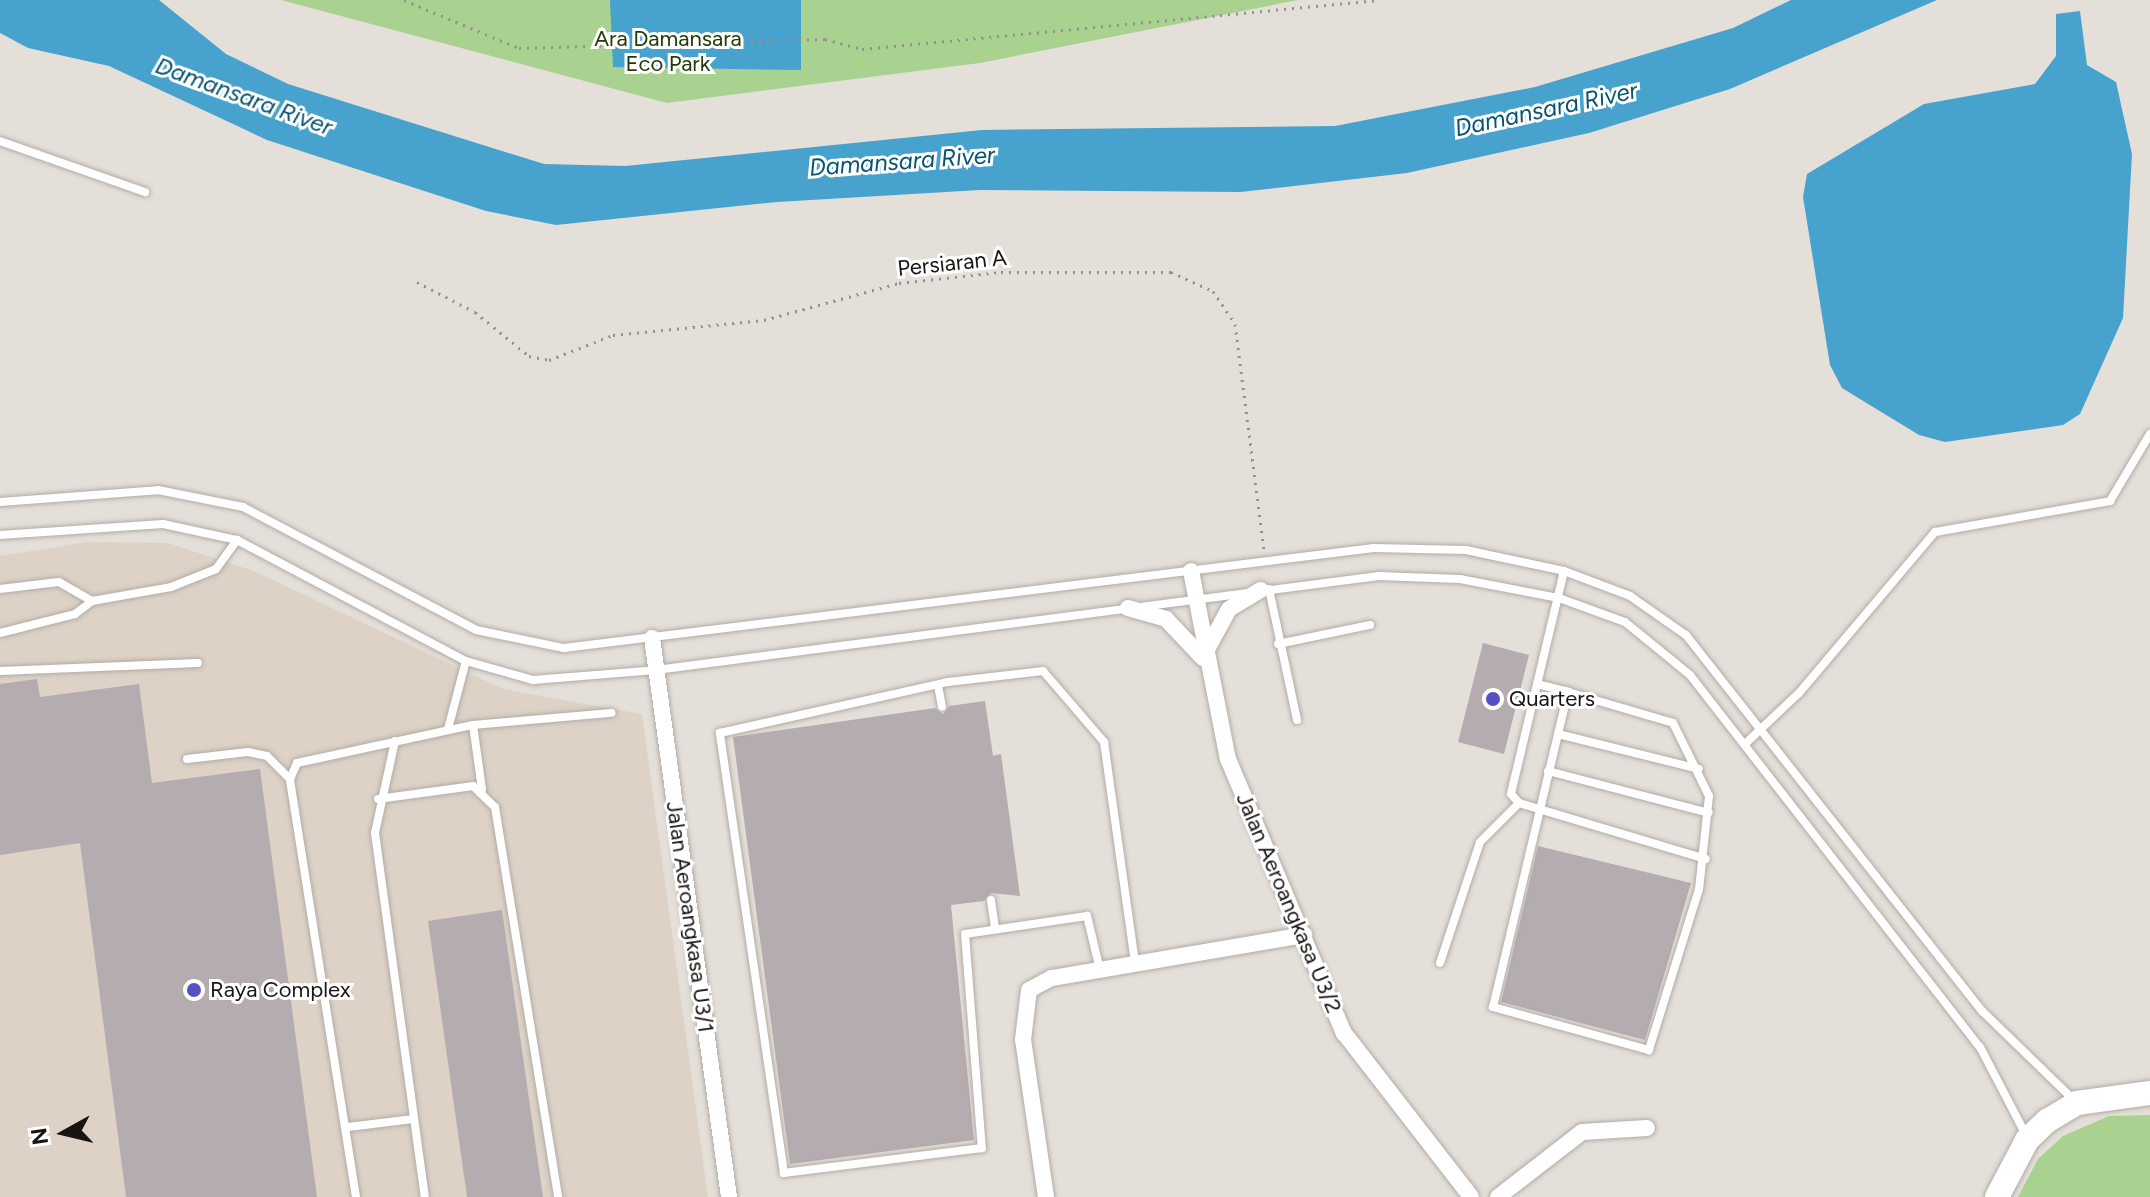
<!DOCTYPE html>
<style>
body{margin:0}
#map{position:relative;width:2150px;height:1197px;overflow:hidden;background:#e5dfd9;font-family:Figtree,sans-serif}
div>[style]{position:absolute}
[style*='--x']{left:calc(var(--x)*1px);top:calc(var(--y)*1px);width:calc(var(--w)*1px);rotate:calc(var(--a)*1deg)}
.built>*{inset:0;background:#ded2c6}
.green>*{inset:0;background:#a9d18f}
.water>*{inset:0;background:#47a2cd}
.building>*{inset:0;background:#b4acaf}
.path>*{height:3px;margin-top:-1.5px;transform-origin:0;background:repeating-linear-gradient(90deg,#95908c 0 2px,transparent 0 8px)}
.roads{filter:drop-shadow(0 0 2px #b2aca6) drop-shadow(0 0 2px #b2aca6)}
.service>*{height:8px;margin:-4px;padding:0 4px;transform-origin:4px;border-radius:4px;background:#fff}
.minor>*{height:16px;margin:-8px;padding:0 8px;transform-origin:8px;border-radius:8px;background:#fff}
.primary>*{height:24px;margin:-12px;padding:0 12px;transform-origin:12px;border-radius:12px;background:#fff}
.dots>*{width:22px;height:22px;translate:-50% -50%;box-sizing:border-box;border:4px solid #fff;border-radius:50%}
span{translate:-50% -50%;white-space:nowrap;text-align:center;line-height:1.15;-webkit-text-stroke:6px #fff;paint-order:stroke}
.park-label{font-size:22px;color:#213b08}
.street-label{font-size:22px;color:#171513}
.poi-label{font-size:22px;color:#171513}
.left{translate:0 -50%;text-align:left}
.water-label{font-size:24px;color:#065370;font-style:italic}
.north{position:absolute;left:24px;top:1093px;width:80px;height:80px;-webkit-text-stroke:6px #fff;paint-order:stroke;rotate:262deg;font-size:22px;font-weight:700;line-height:32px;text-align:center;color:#171513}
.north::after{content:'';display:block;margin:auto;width:28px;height:36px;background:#171513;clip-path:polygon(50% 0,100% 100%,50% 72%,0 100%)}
</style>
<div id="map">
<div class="built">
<div style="clip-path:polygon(87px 542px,168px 543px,254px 571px,503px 689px,642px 714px,708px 1197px,0 1197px,0 556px)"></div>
</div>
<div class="green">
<div style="clip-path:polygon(281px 0,1298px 0,980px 63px,667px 103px)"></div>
<div style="clip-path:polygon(2150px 1115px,2150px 1197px,2018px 1197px,2038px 1159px,2063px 1136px,2109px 1116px)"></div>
</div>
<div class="water">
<div style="clip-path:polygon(0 0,159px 0,226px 54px,288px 84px,544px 164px,625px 166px,982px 130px,1335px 126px,1535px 87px,1733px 28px,1791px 0,1937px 0,1730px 89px,1589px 133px,1407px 173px,1241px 192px,980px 190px,777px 202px,556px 225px,486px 211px,267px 140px,109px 66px,28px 48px,0 33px)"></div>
<div style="clip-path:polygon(610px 0,801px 0,801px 70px,613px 67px)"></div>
<div style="clip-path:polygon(2080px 11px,2087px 65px,2116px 82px,2132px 154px,2123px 318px,2080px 414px,2063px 425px,1945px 442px,1919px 435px,1842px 388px,1830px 365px,1803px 197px,1807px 174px,1924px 104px,2035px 84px,2056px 56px,2056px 14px)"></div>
</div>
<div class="building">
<div style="clip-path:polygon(1483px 643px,1529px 655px,1504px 754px,1458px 742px)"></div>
<div style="clip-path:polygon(37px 679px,40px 697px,139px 684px,152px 783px,260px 769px,317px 1197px,126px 1197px,80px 843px,0 855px,0 684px)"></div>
<div style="clip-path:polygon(985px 701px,993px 756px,1001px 754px,1020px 896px,991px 893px,984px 901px,951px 905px,974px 1140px,790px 1164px,733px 737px,935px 708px,943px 714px,949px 706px)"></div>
<div style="clip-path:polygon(1538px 846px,1691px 883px,1645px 1040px,1501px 1002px)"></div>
<div style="clip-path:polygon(502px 910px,543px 1197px,467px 1197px,428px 921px)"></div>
</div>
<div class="path">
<div style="--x:404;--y:0;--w:125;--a:22.7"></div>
<div style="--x:519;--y:48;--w:306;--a:-1.7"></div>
<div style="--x:825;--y:39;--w:38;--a:15"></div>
<div style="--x:862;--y:49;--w:519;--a:-5.41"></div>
<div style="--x:417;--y:282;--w:65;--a:27.3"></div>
<div style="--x:475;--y:312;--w:70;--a:39.2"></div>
<div style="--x:529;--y:356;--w:20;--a:11"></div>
<div style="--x:549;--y:360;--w:69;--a:-21.3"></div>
<div style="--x:613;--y:335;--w:152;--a:-5.7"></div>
<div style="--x:764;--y:320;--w:140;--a:-15.3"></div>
<div style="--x:899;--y:283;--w:103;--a:-6.2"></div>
<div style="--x:1001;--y:272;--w:170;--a:0"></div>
<div style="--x:1171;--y:272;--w:46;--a:24.3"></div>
<div style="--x:1213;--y:291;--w:40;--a:56"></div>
<div style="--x:1235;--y:324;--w:228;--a:82.7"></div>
</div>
<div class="roads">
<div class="service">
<div style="--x:0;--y:141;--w:154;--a:19.4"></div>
<div style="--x:0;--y:502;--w:158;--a:-4.3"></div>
<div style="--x:158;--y:490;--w:87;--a:11.3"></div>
<div style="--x:243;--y:507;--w:263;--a:27.8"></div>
<div style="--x:476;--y:630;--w:90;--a:11.6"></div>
<div style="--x:564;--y:648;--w:816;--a:-7.04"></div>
<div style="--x:1374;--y:548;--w:92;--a:1.2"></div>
<div style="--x:1466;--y:550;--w:100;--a:12.1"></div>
<div style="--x:1564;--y:571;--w:71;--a:20.7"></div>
<div style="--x:1630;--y:596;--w:68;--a:34.9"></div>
<div style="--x:1686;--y:635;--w:479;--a:51.8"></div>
<div style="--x:1982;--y:1011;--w:128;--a:44.1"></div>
<div style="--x:0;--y:535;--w:163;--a:-3.9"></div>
<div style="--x:163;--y:524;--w:76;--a:12.2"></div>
<div style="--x:237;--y:540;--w:259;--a:27.9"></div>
<div style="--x:466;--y:661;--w:70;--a:15.8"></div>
<div style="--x:533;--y:680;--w:123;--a:-4.6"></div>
<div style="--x:656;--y:670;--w:729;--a:-7.41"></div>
<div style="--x:1379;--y:576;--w:81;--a:2.1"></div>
<div style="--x:1460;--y:579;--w:101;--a:10.9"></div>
<div style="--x:1559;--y:598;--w:70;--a:20"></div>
<div style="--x:1625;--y:622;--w:84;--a:39.2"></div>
<div style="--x:1690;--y:675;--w:472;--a:52.1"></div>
<div style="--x:1980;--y:1047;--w:99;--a:62.4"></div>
<div style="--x:1564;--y:571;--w:229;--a:103.4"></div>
<div style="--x:1511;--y:794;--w:12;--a:48"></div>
<div style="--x:1519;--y:803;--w:195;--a:16.7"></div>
<div style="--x:0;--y:589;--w:59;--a:-6.8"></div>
<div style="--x:59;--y:582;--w:38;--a:30"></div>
<div style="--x:92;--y:601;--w:80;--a:-10"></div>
<div style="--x:171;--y:587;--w:48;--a:-21.8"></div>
<div style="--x:216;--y:569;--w:36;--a:-54"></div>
<div style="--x:1269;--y:589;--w:134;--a:77.9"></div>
<div style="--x:0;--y:633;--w:77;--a:-14.2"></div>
<div style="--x:75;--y:614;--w:21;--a:-37"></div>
<div style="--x:1278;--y:644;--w:94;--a:-11.7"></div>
<div style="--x:0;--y:671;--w:198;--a:-2.3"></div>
<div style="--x:1537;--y:684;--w:32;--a:14"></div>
<div style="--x:938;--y:686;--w:21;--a:79"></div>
<div style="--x:1568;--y:692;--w:109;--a:16.4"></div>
<div style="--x:1673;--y:723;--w:81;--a:63.7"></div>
<div style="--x:1709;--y:796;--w:94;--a:96.1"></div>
<div style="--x:1699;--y:889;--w:169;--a:107.3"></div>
<div style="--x:1649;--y:1050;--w:162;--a:-164.6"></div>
<div style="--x:1493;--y:1007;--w:324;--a:-76.6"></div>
<div style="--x:473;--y:725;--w:65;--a:82"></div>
<div style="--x:448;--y:729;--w:70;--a:-75.2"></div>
<div style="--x:1558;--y:734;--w:145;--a:13.9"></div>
<div style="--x:395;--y:741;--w:94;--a:102.3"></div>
<div style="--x:375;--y:833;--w:367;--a:82.2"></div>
<div style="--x:1745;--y:744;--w:74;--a:-43.4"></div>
<div style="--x:1799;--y:693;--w:211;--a:-49.8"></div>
<div style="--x:1935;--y:532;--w:178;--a:-10"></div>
<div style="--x:2110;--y:501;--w:78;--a:-59.2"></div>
<div style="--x:187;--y:759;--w:61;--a:-6.5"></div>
<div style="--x:248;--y:752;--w:19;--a:12"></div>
<div style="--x:267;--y:756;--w:33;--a:45"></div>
<div style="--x:1548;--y:771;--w:166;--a:14.6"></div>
<div style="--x:378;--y:799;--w:96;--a:-7.8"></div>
<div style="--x:473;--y:786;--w:30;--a:44"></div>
<div style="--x:495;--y:807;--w:395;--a:80.8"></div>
<div style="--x:991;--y:900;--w:28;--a:82"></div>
<div style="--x:1440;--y:963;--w:127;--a:-71.7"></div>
<div style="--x:1480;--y:842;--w:55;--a:-45"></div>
<div style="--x:1100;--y:970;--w:56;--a:-103.5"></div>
<div style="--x:1087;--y:916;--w:123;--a:171.6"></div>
<div style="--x:965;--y:934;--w:215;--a:85.5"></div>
<div style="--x:982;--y:1148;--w:200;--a:172.8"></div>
<div style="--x:784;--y:1173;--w:445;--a:-98.3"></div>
<div style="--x:720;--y:733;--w:234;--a:-12.6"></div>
<div style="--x:948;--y:682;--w:96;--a:-6.6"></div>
<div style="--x:1043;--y:671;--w:94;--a:49.3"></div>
<div style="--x:1104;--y:742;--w:223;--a:82"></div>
<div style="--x:348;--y:1127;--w:66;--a:-6.9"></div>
<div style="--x:356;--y:1197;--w:423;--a:-99"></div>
<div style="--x:290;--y:779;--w:17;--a:-66"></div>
<div style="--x:297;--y:763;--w:180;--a:-12.2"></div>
<div style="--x:473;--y:725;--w:139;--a:-5"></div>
</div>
<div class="minor">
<div style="--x:1191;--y:571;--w:192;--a:78.9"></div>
<div style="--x:1228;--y:759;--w:298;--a:67.1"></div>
<div style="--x:1344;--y:1033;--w:207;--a:52.2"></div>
<div style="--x:1128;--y:608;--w:40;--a:16"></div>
<div style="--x:1166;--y:619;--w:54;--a:46.5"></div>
<div style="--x:652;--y:638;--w:564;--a:82.16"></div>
<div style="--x:1205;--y:653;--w:50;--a:-61.4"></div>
<div style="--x:1229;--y:609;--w:37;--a:-31"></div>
<div style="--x:1046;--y:1197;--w:159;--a:-98.3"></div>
<div style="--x:1023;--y:1040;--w:50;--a:-83.2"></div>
<div style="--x:1029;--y:990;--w:26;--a:-28"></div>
<div style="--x:1052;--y:978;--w:256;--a:-9.7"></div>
<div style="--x:1498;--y:1197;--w:106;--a:-37.7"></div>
<div style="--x:1582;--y:1132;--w:65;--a:-3.5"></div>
</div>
<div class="primary">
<div style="--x:1997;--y:1197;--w:64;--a:-62.2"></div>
<div style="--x:2027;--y:1140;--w:28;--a:-44"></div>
<div style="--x:2047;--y:1121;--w:35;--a:-31"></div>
<div style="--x:2077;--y:1103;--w:74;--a:-7.8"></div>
</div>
</div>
<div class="dots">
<div style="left:1493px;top:699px;background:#584ec6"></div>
<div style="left:194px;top:990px;background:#584ec6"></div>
</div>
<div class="park-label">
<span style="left:668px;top:51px">Ara Damansara<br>Eco Park</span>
</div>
<div class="street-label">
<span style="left:952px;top:263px;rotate:-6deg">Persiaran A</span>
<span style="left:1289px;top:903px;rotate:67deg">Jalan Aeroangkasa U3/2</span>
<span style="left:690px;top:917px;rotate:82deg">Jalan Aeroangkasa U3/1</span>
</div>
<div class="poi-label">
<span class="left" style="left:1509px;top:699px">Quarters</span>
<span class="left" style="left:210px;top:990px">Raya Complex</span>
</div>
<div class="water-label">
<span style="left:244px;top:96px;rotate:20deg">Damansara River</span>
<span style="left:1546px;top:109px;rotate:-12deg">Damansara River</span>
<span style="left:902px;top:161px;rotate:-4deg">Damansara River</span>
</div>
<div class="north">N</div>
</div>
